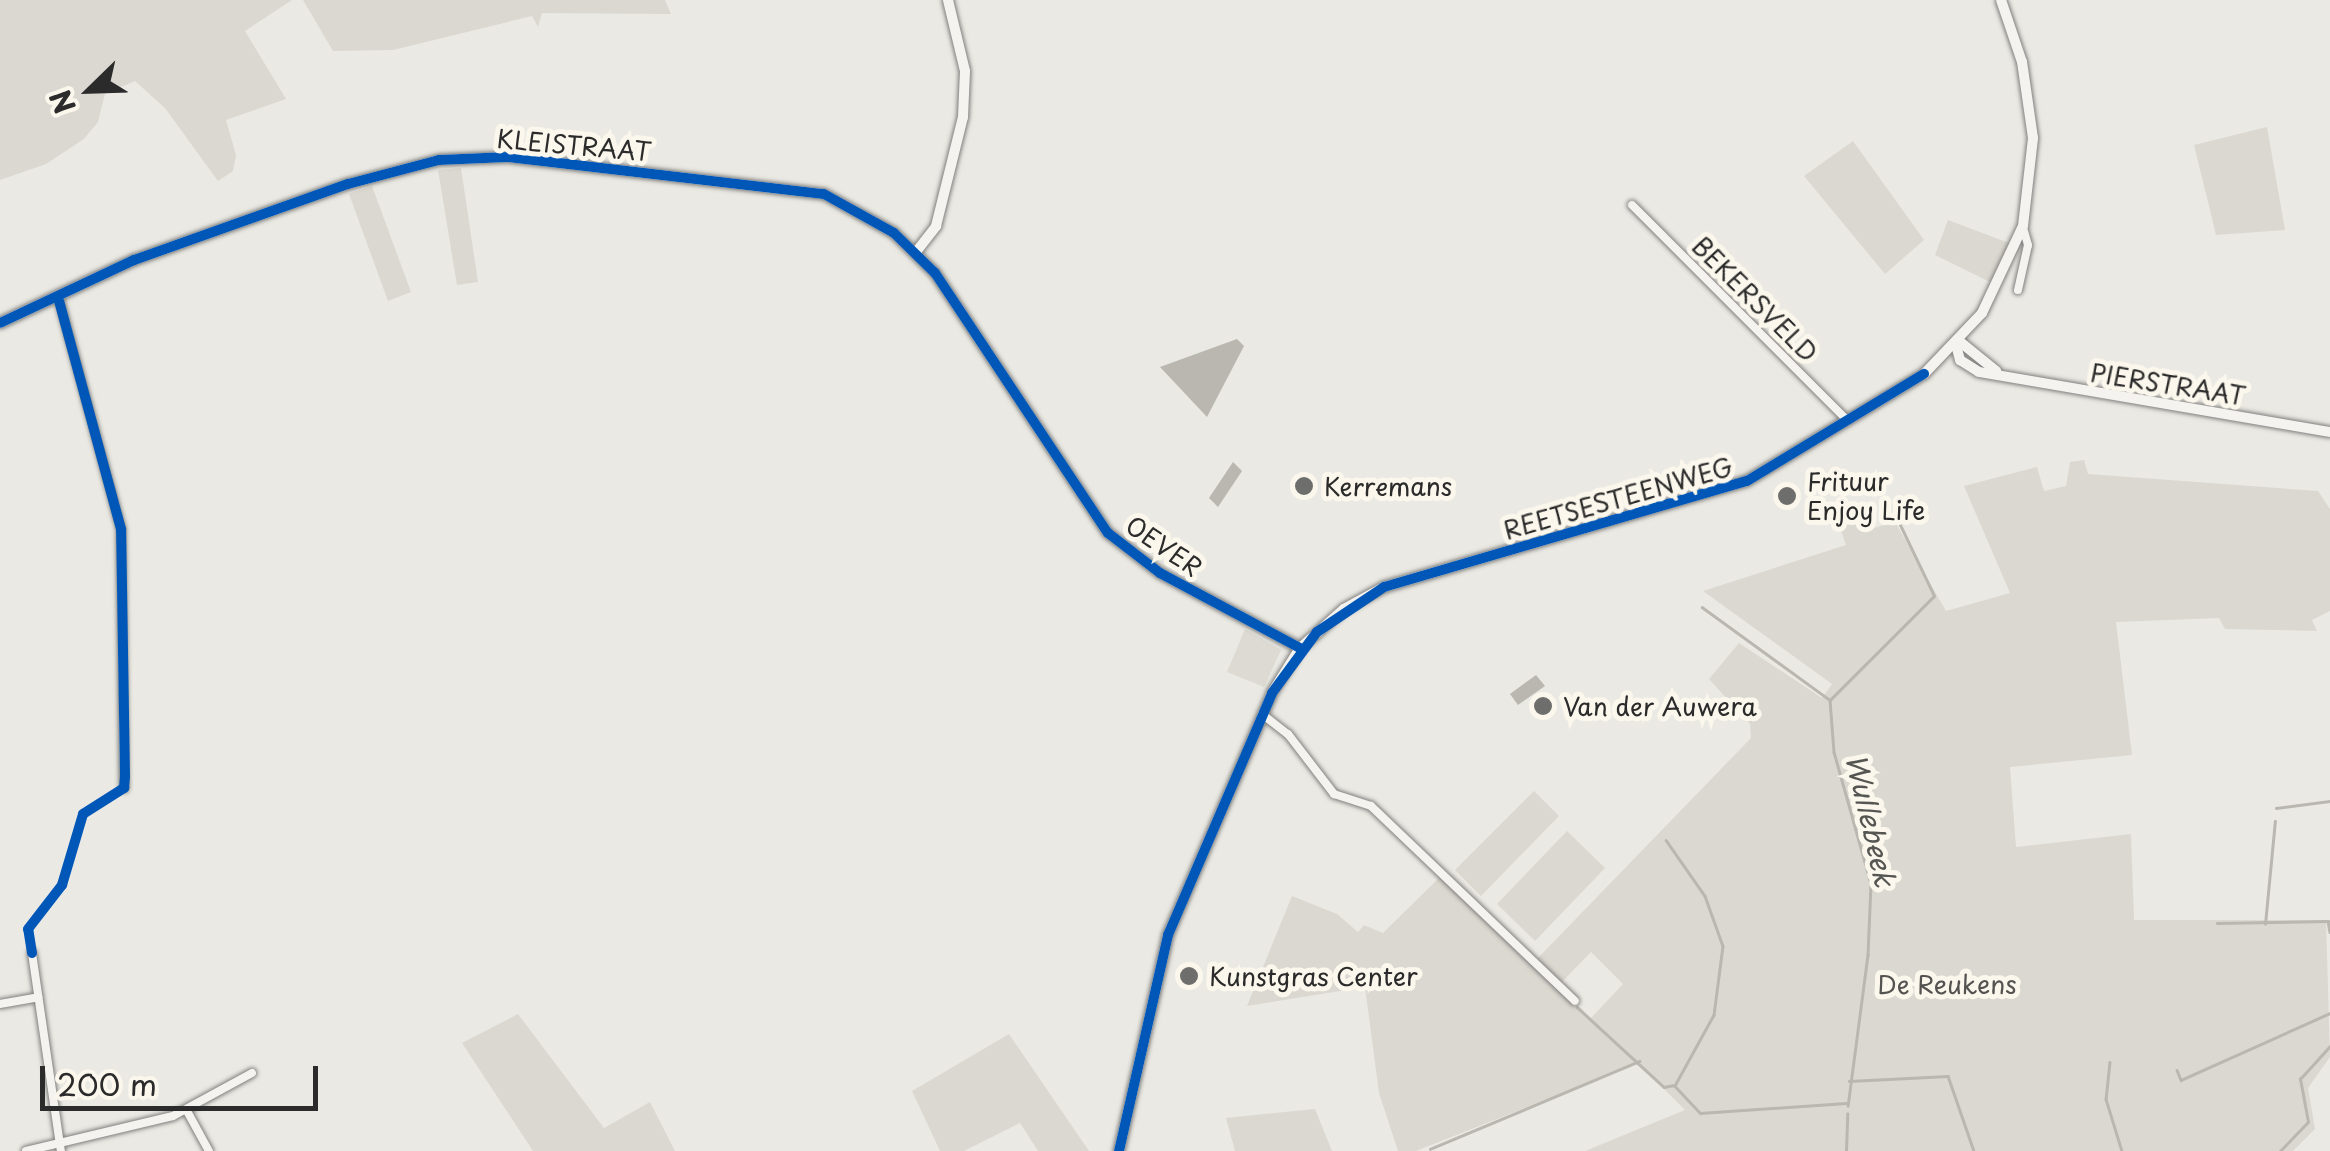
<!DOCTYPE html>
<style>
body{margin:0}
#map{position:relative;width:2330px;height:1151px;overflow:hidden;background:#eae9e4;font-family:"Playpen Sans",sans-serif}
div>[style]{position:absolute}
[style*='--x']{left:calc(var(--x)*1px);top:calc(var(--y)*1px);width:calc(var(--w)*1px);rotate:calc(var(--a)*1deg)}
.built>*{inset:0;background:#dcdad3}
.green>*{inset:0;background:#dbd8d1}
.water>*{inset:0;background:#b9b7b0}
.stream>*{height:2.5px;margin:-1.25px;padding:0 1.25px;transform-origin:1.25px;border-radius:1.25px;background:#b9b7b0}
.roads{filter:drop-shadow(0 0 2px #81807e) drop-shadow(0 0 2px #81807e)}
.street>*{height:8px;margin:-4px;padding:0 4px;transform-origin:4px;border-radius:4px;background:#f4f3ef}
.secondary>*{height:10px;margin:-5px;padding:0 5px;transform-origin:5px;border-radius:5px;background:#f4f3ef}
.cycleway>*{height:10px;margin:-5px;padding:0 5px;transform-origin:5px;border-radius:5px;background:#0057b8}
.dots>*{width:28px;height:28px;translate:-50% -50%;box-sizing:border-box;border:5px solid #fbf7ec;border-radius:50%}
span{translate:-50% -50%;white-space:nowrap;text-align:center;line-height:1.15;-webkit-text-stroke:10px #fbf7ec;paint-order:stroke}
.street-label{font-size:25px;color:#2b2b2b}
.poi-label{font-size:25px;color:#2b2b2b}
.left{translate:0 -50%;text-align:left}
.park-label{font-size:25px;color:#545351}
.water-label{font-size:28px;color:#555552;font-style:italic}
.north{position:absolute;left:40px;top:40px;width:100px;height:100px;-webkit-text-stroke:8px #fbf7ec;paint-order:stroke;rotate:247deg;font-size:28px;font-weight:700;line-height:40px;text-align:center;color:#2b2b2b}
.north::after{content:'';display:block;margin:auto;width:35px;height:45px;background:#2b2b2b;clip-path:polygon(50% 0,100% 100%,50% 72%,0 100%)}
.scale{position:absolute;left:40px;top:1066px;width:278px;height:45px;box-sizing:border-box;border:5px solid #2b2b2b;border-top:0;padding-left:12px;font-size:30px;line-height:35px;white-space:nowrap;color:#2b2b2b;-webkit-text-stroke:8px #fbf7ec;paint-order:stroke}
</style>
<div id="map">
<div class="built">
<div style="clip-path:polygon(1245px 629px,1281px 650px,1264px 687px,1227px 672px)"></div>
</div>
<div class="green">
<div style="clip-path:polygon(0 0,292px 0,245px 31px,286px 99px,226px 120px,236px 155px,233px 171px,218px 181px,165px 108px,135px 81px,105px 94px,98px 122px,84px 139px,46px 164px,0 180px)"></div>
<div style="clip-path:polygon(303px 0,665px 0,671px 14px,542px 13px,538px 27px,532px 16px,393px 50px,333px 51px)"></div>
<div style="clip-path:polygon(2267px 127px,2285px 230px,2216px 235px,2194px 145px)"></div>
<div style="clip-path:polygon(1853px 141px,1924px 240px,1885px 274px,1804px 176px)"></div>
<div style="clip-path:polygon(461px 168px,478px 282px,457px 285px,438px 170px)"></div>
<div style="clip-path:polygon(372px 186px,411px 292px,388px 301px,349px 194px)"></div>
<div style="clip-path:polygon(1948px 220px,2009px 243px,1990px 282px,1935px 255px)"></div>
<div style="clip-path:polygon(evenodd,2084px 460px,2088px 474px,2318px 491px,2330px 509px,2330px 611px,2312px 620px,2317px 631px,2225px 629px,2219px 618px,2116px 622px,2132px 755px,2010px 767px,2016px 847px,2131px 834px,2134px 920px,2326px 920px,2330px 1057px,2308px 1088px,2315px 1129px,2293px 1151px,1585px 1151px,1685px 1110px,1638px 1063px,1416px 1151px,1398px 1151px,1379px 1093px,1365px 987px,1247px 1006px,1292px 896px,1337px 914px,1358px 932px,1364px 925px,1383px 933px,1445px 872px,1537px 959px,1751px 738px,1750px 724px,1709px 679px,1739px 643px,1822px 698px,1832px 684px,1703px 591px,1846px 545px,1840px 528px,1863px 516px,1874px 528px,1895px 522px,1946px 611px,2010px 593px,1964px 486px,2037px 467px,2044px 491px,2066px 486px,2070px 462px,2084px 460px,1591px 952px,1623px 984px,1591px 1018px,1558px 986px,1591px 952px)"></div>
<div style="clip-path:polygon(1534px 791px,1559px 816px,1481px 896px,1455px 870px)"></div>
<div style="clip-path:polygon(1567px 831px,1605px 868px,1535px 941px,1497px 904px)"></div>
<div style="clip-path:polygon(518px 1014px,604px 1128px,650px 1102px,675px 1151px,533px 1151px,462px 1043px)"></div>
<div style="clip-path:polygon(1009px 1034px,1089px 1151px,1038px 1151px,1020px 1123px,964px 1151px,940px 1151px,912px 1091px)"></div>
<div style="clip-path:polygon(1315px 1109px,1332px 1151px,1235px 1151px,1226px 1118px)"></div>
</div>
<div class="water">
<div style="clip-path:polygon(1237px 339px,1244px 346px,1207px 417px,1160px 367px)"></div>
<div style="clip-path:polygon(1233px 462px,1242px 471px,1218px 507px,1209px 498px)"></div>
<div style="clip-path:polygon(1536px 675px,1545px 686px,1518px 705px,1510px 694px)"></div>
</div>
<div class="stream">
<div style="--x:1702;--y:607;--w:158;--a:36"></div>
<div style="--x:1830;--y:700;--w:52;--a:85.6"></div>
<div style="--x:1834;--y:752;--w:137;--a:74.3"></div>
<div style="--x:1871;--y:884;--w:71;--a:92.4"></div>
<div style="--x:1868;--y:955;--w:152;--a:97.5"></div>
<div style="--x:1830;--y:700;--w:147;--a:-45"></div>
<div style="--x:1934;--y:596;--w:83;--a:-115.6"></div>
<div style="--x:2276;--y:808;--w:54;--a:-7.4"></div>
<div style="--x:1666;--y:840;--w:68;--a:55.1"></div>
<div style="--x:1705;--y:896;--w:53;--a:70.2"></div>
<div style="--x:1723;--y:946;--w:70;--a:97.4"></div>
<div style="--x:1714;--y:1015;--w:81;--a:118.8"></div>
<div style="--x:1675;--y:1086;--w:37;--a:47"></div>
<div style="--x:1700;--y:1113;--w:146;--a:-3.9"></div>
<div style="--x:2217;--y:923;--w:111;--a:-1"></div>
<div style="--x:2328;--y:921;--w:11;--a:80"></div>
<div style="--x:2265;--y:924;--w:103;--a:-84.5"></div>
<div style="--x:1577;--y:1007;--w:118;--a:42.6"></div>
<div style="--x:1664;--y:1087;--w:10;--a:-11"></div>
<div style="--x:2110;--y:1062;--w:37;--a:96"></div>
<div style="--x:2106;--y:1099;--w:54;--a:72.9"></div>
<div style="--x:2177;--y:1070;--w:11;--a:68"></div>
<div style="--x:2181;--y:1080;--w:163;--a:-24.2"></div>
<div style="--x:1849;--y:1081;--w:99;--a:-2.9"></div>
<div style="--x:1948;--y:1076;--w:79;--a:70.9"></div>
<div style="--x:1430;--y:1149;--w:227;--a:-22.8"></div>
<div style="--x:1846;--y:1151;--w:37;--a:-88"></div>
<div style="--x:2280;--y:1151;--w:40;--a:-46"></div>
<div style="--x:2308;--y:1122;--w:44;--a:-100.5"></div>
<div style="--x:2300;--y:1079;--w:45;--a:-47.7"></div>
</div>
<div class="roads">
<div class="street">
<div style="--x:1632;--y:205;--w:305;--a:45"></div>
<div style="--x:2018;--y:290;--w:46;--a:-77.5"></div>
<div style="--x:2028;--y:245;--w:19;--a:-106"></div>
<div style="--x:58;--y:295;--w:242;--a:74.9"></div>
<div style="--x:121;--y:529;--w:259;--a:89.3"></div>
<div style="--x:1262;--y:714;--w:33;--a:38"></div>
<div style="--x:1288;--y:734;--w:76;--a:52.5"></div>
<div style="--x:1334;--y:794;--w:39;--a:18"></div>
<div style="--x:1371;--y:806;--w:282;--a:43.7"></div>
<div style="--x:32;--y:953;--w:200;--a:81.7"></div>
<div style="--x:0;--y:1004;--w:39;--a:-10"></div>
<div style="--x:187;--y:1111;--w:46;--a:61.2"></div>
<div style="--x:26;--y:1151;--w:151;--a:-13.4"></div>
<div style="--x:173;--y:1116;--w:90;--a:-28.6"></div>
</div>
<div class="secondary">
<div style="--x:916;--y:252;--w:33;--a:-52"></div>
<div style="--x:936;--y:226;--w:112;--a:-76.1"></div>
<div style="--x:963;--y:117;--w:46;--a:-87.5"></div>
<div style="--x:965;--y:71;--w:73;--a:-103.5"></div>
<div style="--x:0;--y:323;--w:148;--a:-25.2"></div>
<div style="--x:134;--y:260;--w:227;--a:-19.6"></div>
<div style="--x:348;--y:184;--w:94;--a:-14.8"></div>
<div style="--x:439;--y:160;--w:69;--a:-2.5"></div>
<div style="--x:508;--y:157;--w:318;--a:6.7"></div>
<div style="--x:824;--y:194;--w:80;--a:29.1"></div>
<div style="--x:894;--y:233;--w:57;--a:44.3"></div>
<div style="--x:935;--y:273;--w:312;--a:56.4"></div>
<div style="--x:1108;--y:533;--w:66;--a:37.6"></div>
<div style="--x:1160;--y:573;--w:159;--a:28.2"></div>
<div style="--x:1959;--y:341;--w:48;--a:39"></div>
<div style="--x:1956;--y:345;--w:16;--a:75"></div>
<div style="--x:1960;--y:360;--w:22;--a:32"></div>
<div style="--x:1979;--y:372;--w:356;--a:9.7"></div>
<div style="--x:1119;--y:1151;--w:221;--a:-77.2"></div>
<div style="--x:1168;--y:935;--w:263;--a:-66.7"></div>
<div style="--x:1272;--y:693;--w:53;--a:-58.1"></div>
<div style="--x:1300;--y:648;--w:59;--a:-41.6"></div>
<div style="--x:1344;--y:609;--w:46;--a:-28.8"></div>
<div style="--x:1384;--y:587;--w:378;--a:-16.3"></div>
<div style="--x:1747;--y:481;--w:207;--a:-31.2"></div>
<div style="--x:1924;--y:374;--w:84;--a:-46.4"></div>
<div style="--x:1982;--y:313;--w:96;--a:-64.8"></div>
<div style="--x:2023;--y:226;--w:89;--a:-83.5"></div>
<div style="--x:2033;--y:138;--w:77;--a:-98.2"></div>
<div style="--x:2022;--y:62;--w:65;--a:-108.7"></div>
</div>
</div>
<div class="cycleway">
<div style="--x:0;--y:323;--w:148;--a:-25.2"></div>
<div style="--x:134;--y:260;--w:227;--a:-19.6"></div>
<div style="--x:348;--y:184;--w:94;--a:-14.8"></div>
<div style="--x:439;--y:160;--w:69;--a:-2.5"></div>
<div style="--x:508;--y:157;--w:318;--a:6.7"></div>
<div style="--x:824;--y:194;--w:80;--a:29.1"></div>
<div style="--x:894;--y:233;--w:57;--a:44.3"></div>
<div style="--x:935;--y:273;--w:312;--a:56.4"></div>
<div style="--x:1108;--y:533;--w:66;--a:37.6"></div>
<div style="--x:1160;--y:573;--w:159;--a:28.2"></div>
<div style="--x:32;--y:953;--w:24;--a:-99"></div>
<div style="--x:28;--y:929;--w:56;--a:-52.3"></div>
<div style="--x:62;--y:885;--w:74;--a:-73.5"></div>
<div style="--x:83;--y:814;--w:49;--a:-32.4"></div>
<div style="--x:124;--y:788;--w:11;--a:-85"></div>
<div style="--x:125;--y:777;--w:248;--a:-90.9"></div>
<div style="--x:121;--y:529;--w:236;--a:-105.2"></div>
<div style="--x:1119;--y:1151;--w:221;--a:-77.2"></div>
<div style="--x:1168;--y:935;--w:263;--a:-66.7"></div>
<div style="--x:1272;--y:693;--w:76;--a:-53.6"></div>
<div style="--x:1317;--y:632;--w:81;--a:-33.9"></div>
<div style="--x:1384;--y:587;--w:378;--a:-16.3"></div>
<div style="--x:1747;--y:481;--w:207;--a:-31.2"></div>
</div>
<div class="dots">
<div style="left:1304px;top:486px;background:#6e6e6c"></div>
<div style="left:1787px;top:496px;background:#6e6e6c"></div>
<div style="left:1543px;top:706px;background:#6e6e6c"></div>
<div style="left:1189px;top:976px;background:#6e6e6c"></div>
</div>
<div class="street-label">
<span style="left:574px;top:145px;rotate:5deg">KLEISTRAAT</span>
<span style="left:1755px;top:299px;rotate:45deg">BEKERSVELD</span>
<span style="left:2168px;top:384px;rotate:9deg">PIERSTRAAT</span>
<span style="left:1618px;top:498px;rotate:-16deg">REETSESTEENWEG</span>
<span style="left:1164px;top:546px;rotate:34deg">OEVER</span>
</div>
<div class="poi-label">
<span class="left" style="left:1807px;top:496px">Frituur<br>Enjoy Life</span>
<span class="left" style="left:1324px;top:486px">Kerremans</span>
<span class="left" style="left:1563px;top:706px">Van der Auwera</span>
<span class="left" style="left:1209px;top:976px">Kunstgras Center</span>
</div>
<div class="park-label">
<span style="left:1947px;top:984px">De Reukens</span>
</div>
<div class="water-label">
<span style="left:1871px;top:820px;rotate:77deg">Wullebeek</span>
</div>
<div class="north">N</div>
<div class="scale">200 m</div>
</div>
